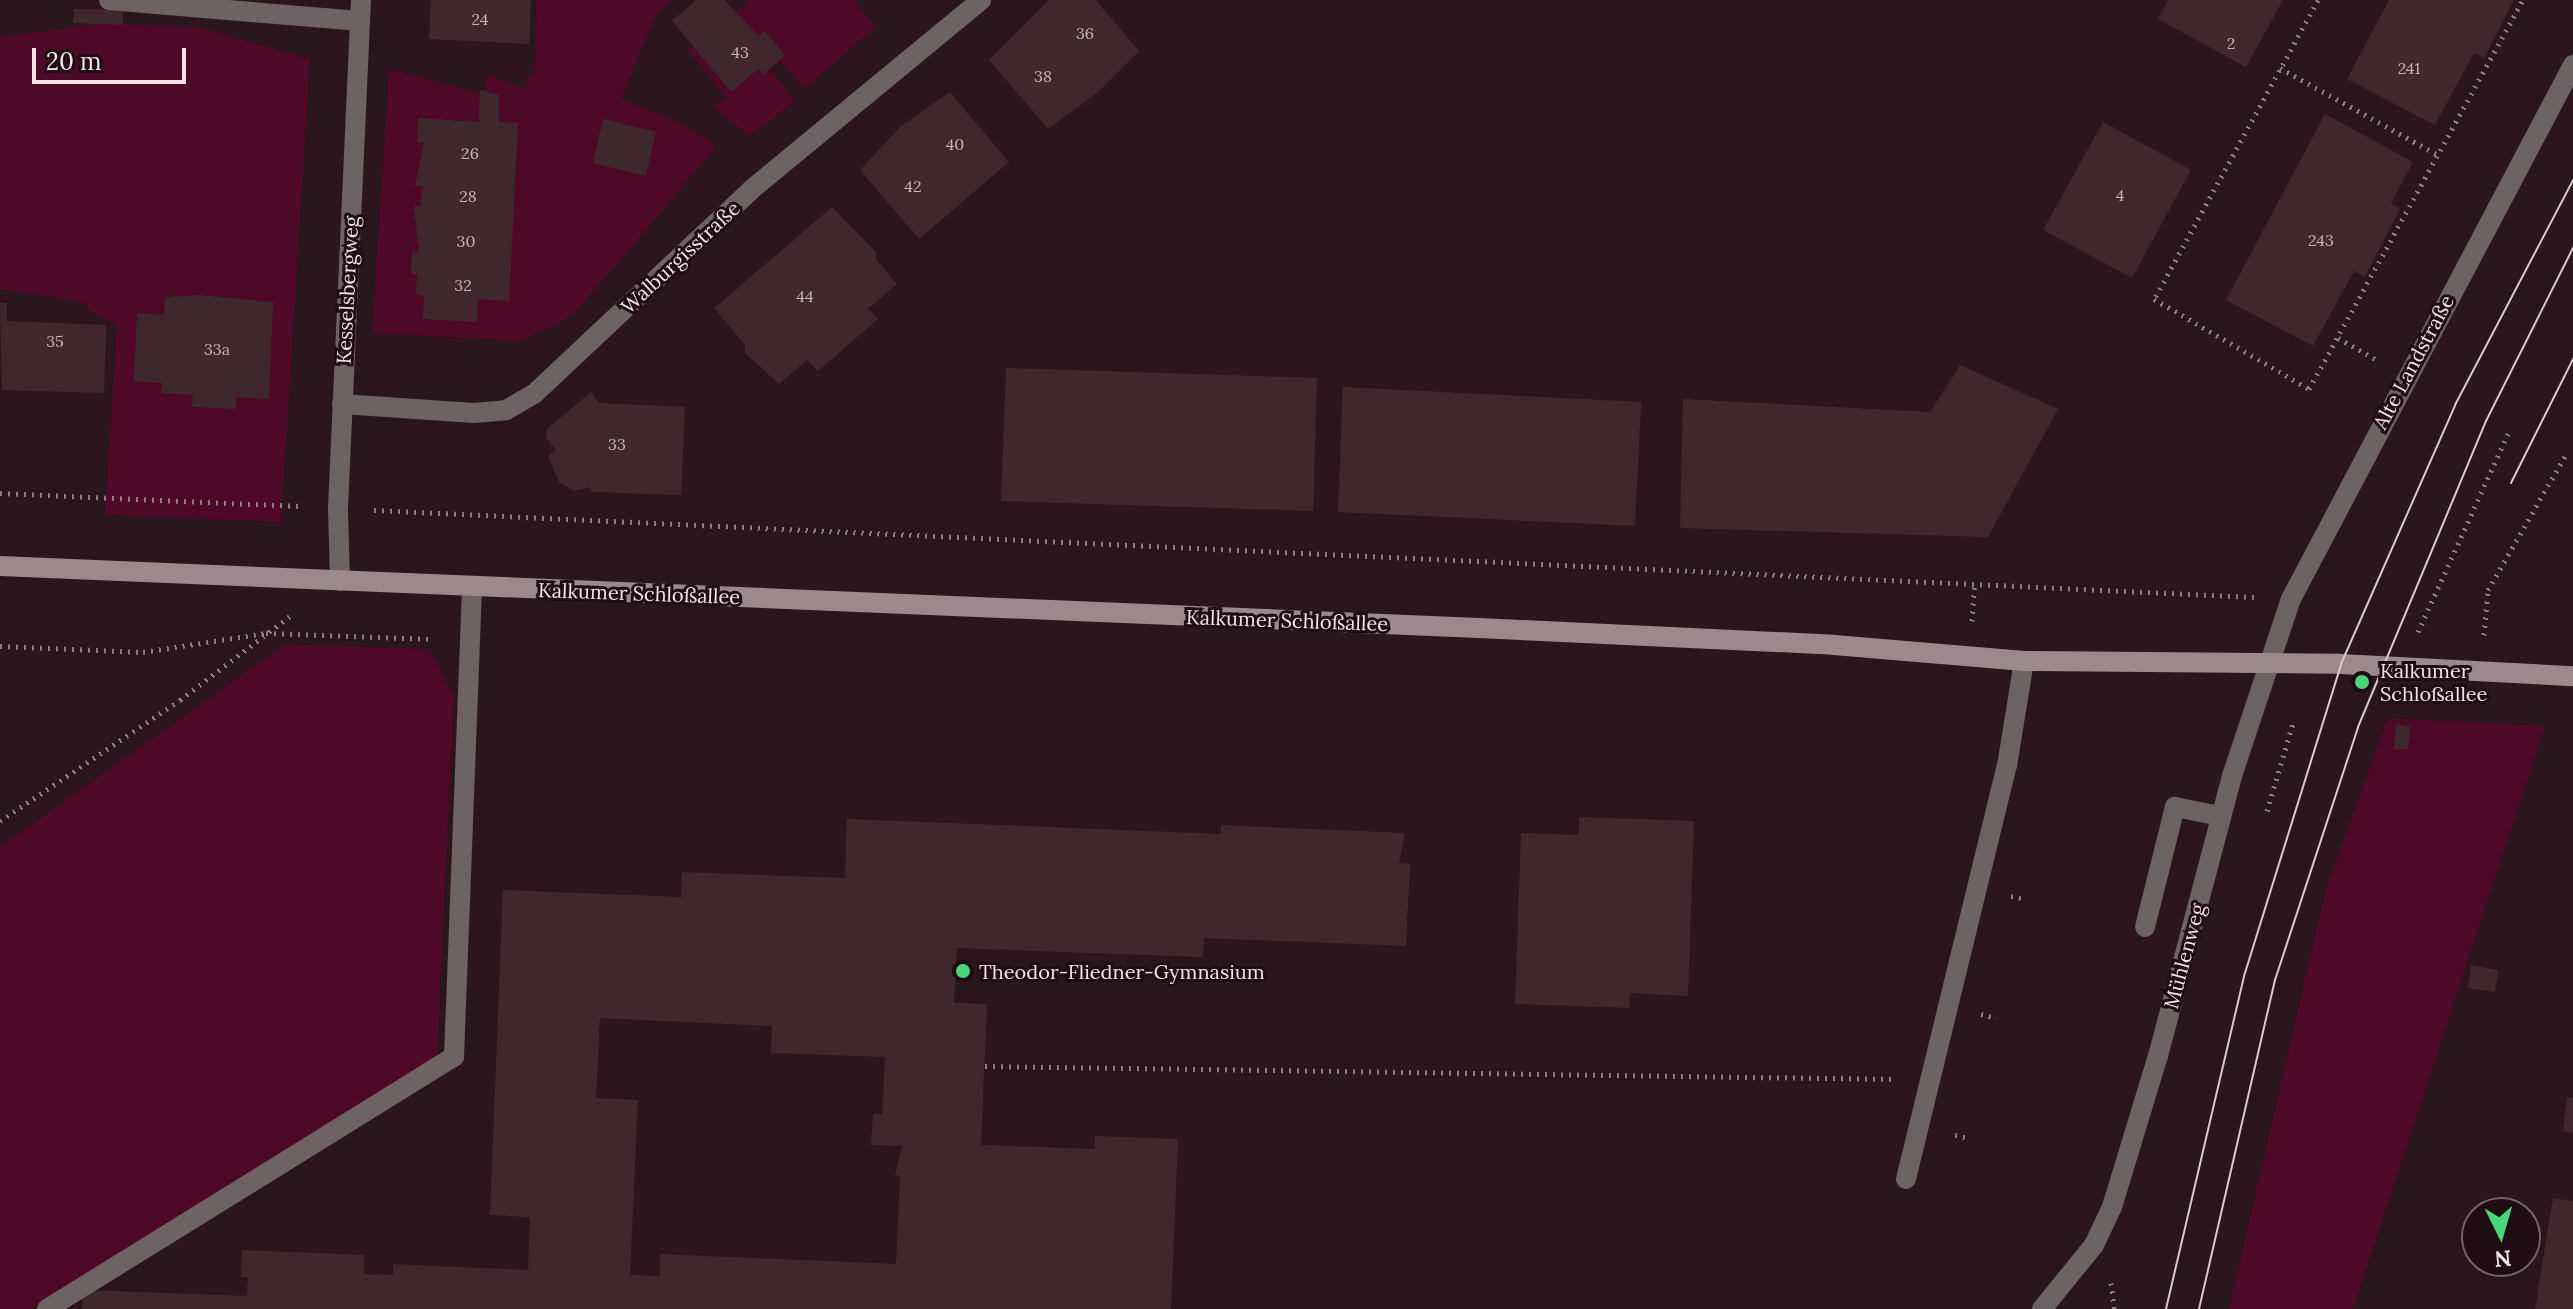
<!DOCTYPE html>
<meta charset="utf-8">
<style>
body{margin:0}
#map{position:relative;width:2573px;height:1309px;overflow:hidden;background:#2a161c;font-family:Lora,serif}
div>[style]{position:absolute}
[style*='--x']{left:calc(var(--x)*1px);top:calc(var(--y)*1px);width:calc(var(--w)*1px);rotate:calc(var(--a)*1deg)}
.green>*{inset:0;background:#4d0925}
.building>*{inset:0;background:#3f292f}
.path>*{height:5px;margin-top:-2.5px;transform-origin:0;background:repeating-linear-gradient(90deg,#8e7d81 0 2px,transparent 0 8px)}
.service>*{height:20px;margin:-10px;padding:0 10px;transform-origin:10px;border-radius:10px;background:#6d6264}
.minor>*{height:20px;margin:-10px;padding:0 10px;transform-origin:10px;border-radius:10px;background:#6d6264}
.secondary>*{height:20px;margin:-10px;padding:0 10px;transform-origin:10px;border-radius:10px;background:#9b898e}
.tram>*{height:2px;margin:-1px;padding:0 1px;transform-origin:1px;border-radius:1px;background:#d8c9cc}
.dots>*{width:22px;height:22px;translate:-50% -50%;box-sizing:border-box;border:4px solid #200d13;border-radius:50%}
span{translate:-50% -50%;white-space:nowrap;text-align:center;line-height:1.15;-webkit-text-stroke:6px #200d13;paint-order:stroke}
.number-label{font-size:16px;color:#c4b4b8}
.number-label span{-webkit-text-stroke-width:0}
.street-label{font-size:20px;color:#f1e3e6}
.poi-label{font-size:20px;color:#f1e3e6}
.left{translate:0 -50%;text-align:left}
.north{position:absolute;left:2461px;top:1197px;width:80px;height:80px;box-sizing:border-box;background:#200d13;border:2px solid #746367;border-radius:50%;rotate:175deg;font-size:22px;font-weight:700;line-height:32px;text-align:center;color:#f1e3e6}
.north::after{content:'';display:block;margin:auto;width:28px;height:36px;background:#46d77a;clip-path:polygon(50% 0,100% 100%,50% 72%,0 100%)}
.scale{position:absolute;left:32px;top:48px;width:154px;height:36px;box-sizing:border-box;border:4px solid #f1e3e6;border-top:0;padding-left:10px;font-size:24px;line-height:28px;white-space:nowrap;color:#f1e3e6;-webkit-text-stroke:6px #200d13;paint-order:stroke}
</style>
<div id="map">
<div class="green">
<div style="clip-path:polygon(537px 0,673px 0,655px 16px,621px 99px,663px 115px,708px 139px,715px 149px,575px 313px,557px 325px,519px 341px,372px 333px,389px 69px,484px 94px,487px 75px,527px 89px,526px 75px,534px 76px)"></div>
<div style="clip-path:polygon(745px 0,854px 0,876px 27px,805px 88px,781px 62px,768px 67px,795px 101px,750px 136px,713px 107px,727px 98px,687px 50px,748px 3px)"></div>
<div style="clip-path:polygon(101px 23px,201px 28px,310px 59px,281px 522px,105px 515px,117px 324px,99px 318px,82px 302px,0 289px,0 37px)"></div>
<div style="clip-path:polygon(285px 644px,429px 649px,454px 696px,437px 1058px,30px 1309px,0 1309px,0 847px)"></div>
<div style="clip-path:polygon(2388px 718px,2545px 726px,2353px 1309px,2229px 1309px,2326px 888px)"></div>
</div>
<div class="building">
<div style="clip-path:polygon(431px 0,531px 0,529px 44px,429px 39px)"></div>
<div style="clip-path:polygon(696px 0,724px 0,759px 36px,765px 31px,785px 55px,763px 75px,758px 69px,731px 92px,672px 21px)"></div>
<div style="clip-path:polygon(1049px 0,1096px 0,1139px 51px,1097px 93px,1048px 129px,989px 60px)"></div>
<div style="clip-path:polygon(2168px 0,2283px 0,2246px 67px,2158px 19px)"></div>
<div style="clip-path:polygon(2389px 0,2514px 0,2484px 58px,2474px 53px,2435px 125px,2347px 79px)"></div>
<div style="clip-path:polygon(74px 9px,123px 10px,123px 25px,73px 23px)"></div>
<div style="clip-path:polygon(480px 90px,499px 95px,499px 122px,518px 123px,509px 301px,478px 299px,477px 322px,423px 319px,424px 296px,416px 295px,417px 274px,411px 274px,412px 251px,419px 252px,414px 206px,421px 206px,422px 186px,415px 186px,424px 142px,417px 142px,418px 118px,479px 122px)"></div>
<div style="clip-path:polygon(950px 92px,1009px 162px,919px 239px,860px 170px,901px 126px)"></div>
<div style="clip-path:polygon(2325px 114px,2413px 162px,2391px 203px,2400px 209px,2365px 277px,2354px 271px,2313px 346px,2226px 300px)"></div>
<div style="clip-path:polygon(603px 119px,656px 132px,646px 176px,593px 163px)"></div>
<div style="clip-path:polygon(2103px 122px,2191px 170px,2132px 278px,2043px 230px)"></div>
<div style="clip-path:polygon(832px 207px,876px 252px,876px 259px,897px 284px,868px 309px,878px 319px,818px 371px,807px 360px,779px 384px,745px 353px,745px 345px,714px 308px)"></div>
<div style="clip-path:polygon(198px 295px,273px 302px,269px 399px,236px 397px,236px 409px,192px 407px,193px 395px,161px 393px,162px 383px,134px 381px,137px 313px,164px 315px,165px 297px)"></div>
<div style="clip-path:polygon(0 303px,7px 303px,7px 321px,106px 325px,104px 393px,2px 390px)"></div>
<div style="clip-path:polygon(1960px 365px,2058px 409px,1988px 537px,1680px 528px,1683px 399px,1930px 412px)"></div>
<div style="clip-path:polygon(1006px 368px,1317px 378px,1313px 511px,1001px 501px)"></div>
<div style="clip-path:polygon(1343px 387px,1641px 402px,1635px 526px,1338px 512px)"></div>
<div style="clip-path:polygon(591px 392px,599px 403px,685px 407px,681px 495px,593px 492px,589px 487px,574px 491px,559px 482px,548px 456px,556px 450px,546px 438px,547px 429px)"></div>
<div style="clip-path:polygon(2396px 724px,2410px 726px,2408px 749px,2394px 749px)"></div>
<div style="clip-path:polygon(1579px 817px,1694px 821px,1688px 996px,1630px 993px,1629px 1008px,1515px 1004px,1521px 833px,1579px 835px)"></div>
<div style="clip-path:polygon(evenodd,847px 819px,1221px 834px,1221px 825px,1405px 833px,1399px 863px,1410px 864px,1406px 946px,1204px 938px,1203px 957px,957px 948px,954px 1003px,987px 1004px,981px 1145px,1095px 1149px,1095px 1136px,1178px 1139px,1171px 1309px,82px 1309px,83px 1290px,247px 1296px,248px 1277px,241px 1277px,242px 1250px,364px 1255px,364px 1274px,393px 1275px,393px 1264px,528px 1270px,530px 1217px,490px 1215px,503px 890px,681px 897px,682px 872px,845px 878px,847px 819px,600px 1018px,772px 1026px,771px 1053px,885px 1057px,882px 1114px,873px 1114px,871px 1145px,902px 1146px,895px 1175px,900px 1176px,896px 1264px,660px 1254px,660px 1276px,630px 1275px,638px 1100px,596px 1098px,600px 1018px)"></div>
<div style="clip-path:polygon(2471px 965px,2498px 970px,2495px 992px,2468px 988px)"></div>
<div style="clip-path:polygon(2567px 1097px,2573px 1098px,2573px 1133px,2563px 1131px)"></div>
<div style="clip-path:polygon(2553px 1198px,2573px 1201px,2573px 1309px,2535px 1309px)"></div>
</div>
<div class="path">
<div style="--x:2318;--y:0;--w:341;--a:118.7"></div>
<div style="--x:2154;--y:299;--w:179;--a:30.1"></div>
<div style="--x:2309;--y:389;--w:444;--a:-61.2"></div>
<div style="--x:2280;--y:68;--w:180;--a:28.8"></div>
<div style="--x:2338;--y:338;--w:45;--a:29.4"></div>
<div style="--x:0;--y:493;--w:300;--a:2.5"></div>
<div style="--x:374;--y:510;--w:1882;--a:2.65"></div>
<div style="--x:1972;--y:621;--w:39;--a:-86"></div>
<div style="--x:2418;--y:632;--w:223;--a:-65.6"></div>
<div style="--x:2484;--y:635;--w:45;--a:-84.9"></div>
<div style="--x:2488;--y:590;--w:155;--a:-60.1"></div>
<div style="--x:0;--y:646;--w:143;--a:2.4"></div>
<div style="--x:143;--y:652;--w:124;--a:-8.8"></div>
<div style="--x:266;--y:633;--w:167;--a:2.1"></div>
<div style="--x:2267;--y:811;--w:95;--a:-73.5"></div>
<div style="--x:0;--y:821;--w:217;--a:-33.9"></div>
<div style="--x:180;--y:700;--w:138;--a:-37.4"></div>
<div style="--x:2011;--y:896;--w:14;--a:12"></div>
<div style="--x:1981;--y:1014;--w:16;--a:15"></div>
<div style="--x:985;--y:1066;--w:909;--a:0.82"></div>
<div style="--x:1955;--y:1135;--w:13;--a:13"></div>
<div style="--x:2111;--y:1283;--w:26;--a:83"></div>
</div>
<div class="service">
<div style="--x:109;--y:0;--w:252;--a:4.8"></div>
<div style="--x:2145;--y:927;--w:124;--a:-76"></div>
<div style="--x:2175;--y:807;--w:46;--a:11.3"></div>
<div style="--x:1906;--y:1179;--w:425;--a:-76.3"></div>
<div style="--x:2007;--y:766;--w:106;--a:-80.8"></div>
<div style="--x:47;--y:1309;--w:479;--a:-31.8"></div>
<div style="--x:454;--y:1057;--w:470;--a:-87.8"></div>
</div>
<div class="minor">
<div style="--x:342;--y:404;--w:132;--a:3.9"></div>
<div style="--x:474;--y:413;--w:32;--a:-5"></div>
<div style="--x:506;--y:410;--w:32;--a:-30"></div>
<div style="--x:534;--y:394;--w:299;--a:-43.2"></div>
<div style="--x:752;--y:189;--w:297;--a:-39.5"></div>
<div style="--x:340;--y:581;--w:73;--a:-91.6"></div>
<div style="--x:338;--y:508;--w:509;--a:-87.41"></div>
<div style="--x:2042;--y:1309;--w:82;--a:-50.9"></div>
<div style="--x:2094;--y:1245;--w:42;--a:-64.7"></div>
<div style="--x:2112;--y:1207;--w:158;--a:-73.1"></div>
<div style="--x:2158;--y:1056;--w:290;--a:-75.2"></div>
<div style="--x:2232;--y:776;--w:187;--a:-71.6"></div>
<div style="--x:2291;--y:599;--w:604;--a:-62.16"></div>
</div>
<div class="secondary">
<div style="--x:0;--y:566;--w:1480;--a:2.4"></div>
<div style="--x:1479;--y:628;--w:355;--a:2.7"></div>
<div style="--x:1834;--y:645;--w:191;--a:4.8"></div>
<div style="--x:2024;--y:661;--w:317;--a:0.5"></div>
<div style="--x:2341;--y:664;--w:232;--a:3"></div>
</div>
<div class="tram">
<div style="--x:2511;--y:483;--w:139;--a:-63.4"></div>
<div style="--x:2166;--y:1309;--w:345;--a:-76.8"></div>
<div style="--x:2245;--y:973;--w:324;--a:-72.7"></div>
<div style="--x:2341;--y:664;--w:283;--a:-66.2"></div>
<div style="--x:2455;--y:405;--w:254;--a:-62.3"></div>
<div style="--x:2199;--y:1309;--w:338;--a:-77"></div>
<div style="--x:2275;--y:980;--w:266;--a:-71.8"></div>
<div style="--x:2358;--y:727;--w:332;--a:-67.3"></div>
<div style="--x:2486;--y:421;--w:194;--a:-63.3"></div>
</div>
<div class="dots">
<div style="left:2362px;top:682px;background:#46d77a"></div>
<div style="left:963px;top:971px;background:#46d77a"></div>
</div>
<div class="number-label">
<span style="left:480px;top:19px">24</span>
<span style="left:1085px;top:33px">36</span>
<span style="left:2231px;top:43px">2</span>
<span style="left:740px;top:52px">43</span>
<span style="left:2409px;top:68px">241</span>
<span style="left:1043px;top:76px">38</span>
<span style="left:955px;top:144px">40</span>
<span style="left:470px;top:153px">26</span>
<span style="left:913px;top:186px">42</span>
<span style="left:2120px;top:195px">4</span>
<span style="left:468px;top:196px">28</span>
<span style="left:2321px;top:240px">243</span>
<span style="left:466px;top:241px">30</span>
<span style="left:463px;top:285px">32</span>
<span style="left:805px;top:296px">44</span>
<span style="left:55px;top:341px">35</span>
<span style="left:217px;top:349px">33a</span>
<span style="left:617px;top:444px">33</span>
</div>
<div class="street-label">
<span style="left:680px;top:257px;rotate:-43deg">Walburgisstraße</span>
<span style="left:347px;top:290px;rotate:-87deg">Kesselsbergweg</span>
<span style="left:2413px;top:362px;rotate:-62deg">Alte Landstraße</span>
<span style="left:639px;top:593px;rotate:2deg">Kalkumer Schloßallee</span>
<span style="left:1287px;top:620px;rotate:2deg">Kalkumer Schloßallee</span>
<span style="left:2184px;top:956px;rotate:-75deg">Mühlenweg</span>
</div>
<div class="poi-label">
<span class="left" style="left:2380px;top:682px">Kalkumer<br>Schloßallee</span>
<span class="left" style="left:979px;top:971px">Theodor-Fliedner-Gymnasium</span>
</div>
<div class="north">N</div>
<div class="scale">20 m</div>
</div>
